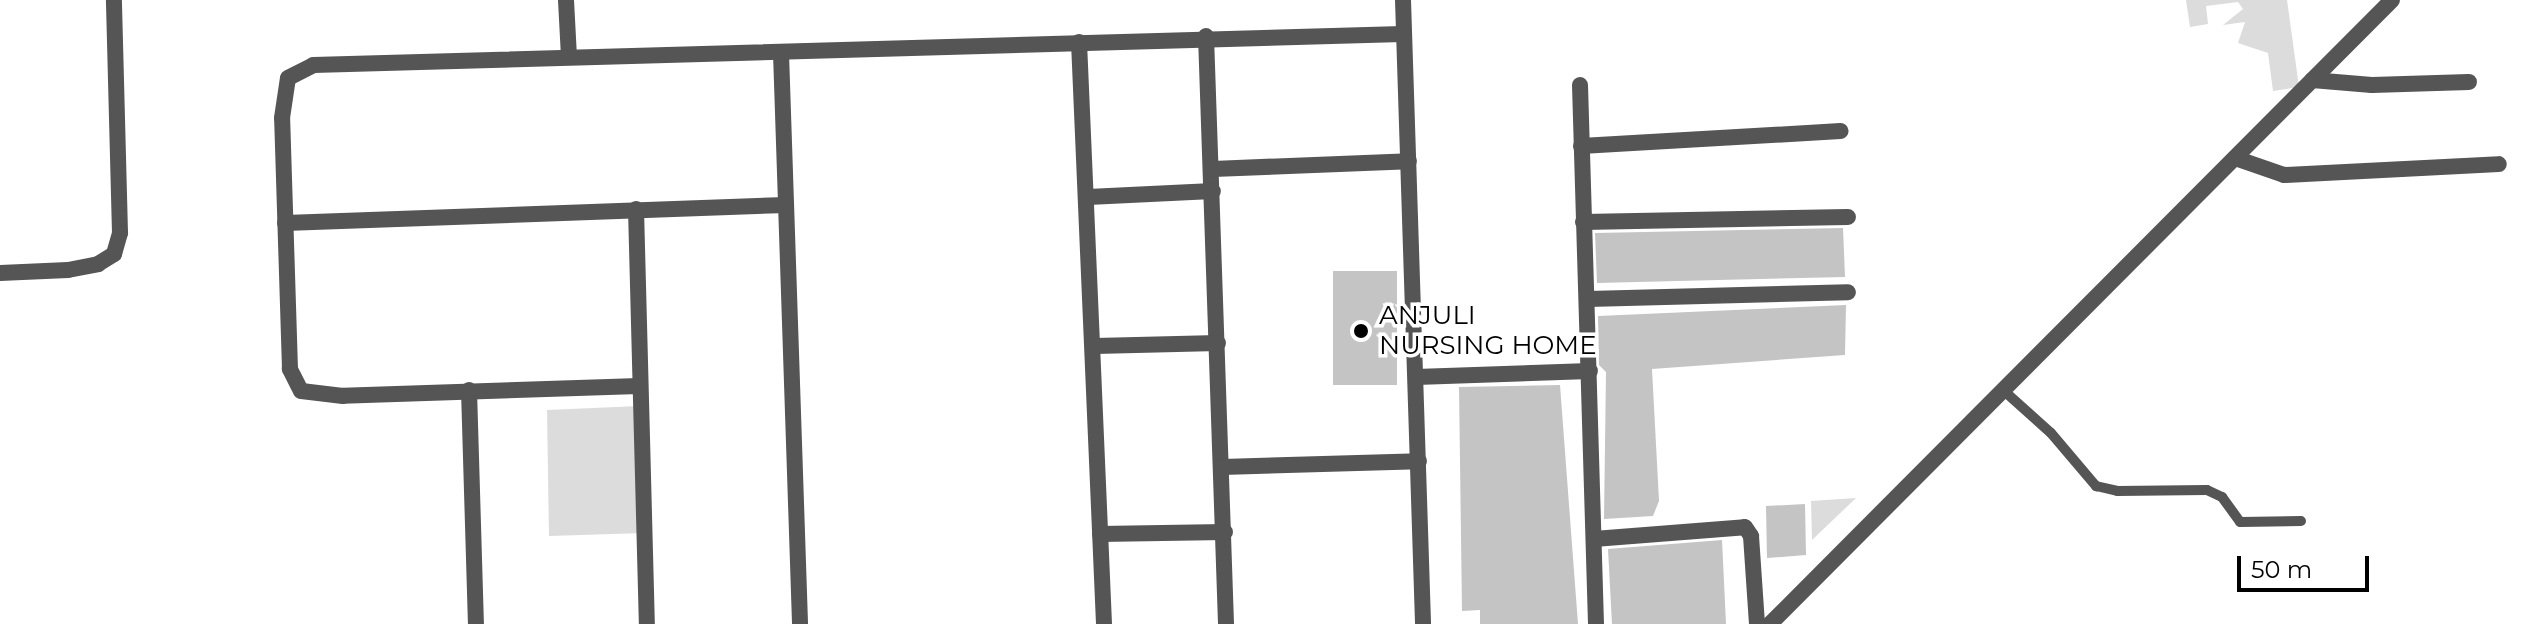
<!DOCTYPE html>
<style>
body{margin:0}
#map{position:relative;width:2529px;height:624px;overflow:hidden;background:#fff;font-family:Montserrat,sans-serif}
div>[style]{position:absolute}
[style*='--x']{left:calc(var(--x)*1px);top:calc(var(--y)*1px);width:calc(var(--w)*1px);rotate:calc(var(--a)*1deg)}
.green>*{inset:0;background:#dcdcdc}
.building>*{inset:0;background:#c4c4c4}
.lane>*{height:10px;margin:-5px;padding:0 5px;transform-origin:5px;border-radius:5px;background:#555}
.street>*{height:16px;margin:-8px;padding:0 8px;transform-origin:8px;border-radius:8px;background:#555}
.dots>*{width:22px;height:22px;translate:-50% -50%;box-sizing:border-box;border:4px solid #fff;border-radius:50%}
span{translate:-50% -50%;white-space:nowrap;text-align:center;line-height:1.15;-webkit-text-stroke:7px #fff;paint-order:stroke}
.poi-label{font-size:26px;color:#000}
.left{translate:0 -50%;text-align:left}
.scale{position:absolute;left:2237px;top:556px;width:132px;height:36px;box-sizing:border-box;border:4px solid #000;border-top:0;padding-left:10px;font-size:24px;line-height:28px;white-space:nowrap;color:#000;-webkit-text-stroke:6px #fff;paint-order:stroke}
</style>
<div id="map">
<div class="green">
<div style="clip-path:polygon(2186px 0,2287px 0,2299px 87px,2273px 91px,2268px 53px,2238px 43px,2245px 22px,2223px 25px,2243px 9px,2238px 2px,2206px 6px,2208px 24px,2190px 27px)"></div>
<div style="clip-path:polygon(639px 406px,644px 533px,549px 536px,547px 410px)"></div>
<div style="clip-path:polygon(1856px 498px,1812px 540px,1811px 501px)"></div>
</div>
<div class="building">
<div style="clip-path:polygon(1843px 228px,1845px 277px,1597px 283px,1595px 233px)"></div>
<div style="clip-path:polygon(1333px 271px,1397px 271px,1397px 385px,1333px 385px)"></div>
<div style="clip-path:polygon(1846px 305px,1845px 355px,1652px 369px,1659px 501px,1653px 516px,1604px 519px,1606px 372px,1599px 365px,1598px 316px)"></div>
<div style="clip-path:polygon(1560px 385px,1578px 624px,1480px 624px,1480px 610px,1462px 611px,1459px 387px)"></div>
<div style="clip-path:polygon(1805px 504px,1806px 555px,1767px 558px,1766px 506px)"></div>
<div style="clip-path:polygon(1722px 540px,1726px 624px,1612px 624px,1608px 549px)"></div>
</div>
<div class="lane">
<div style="--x:2003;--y:390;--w:64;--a:41.9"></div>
<div style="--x:2051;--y:433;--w:70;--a:49.7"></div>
<div style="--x:2096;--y:486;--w:22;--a:13"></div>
<div style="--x:2117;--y:491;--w:90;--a:-0.6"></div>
<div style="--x:2207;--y:490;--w:17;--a:25"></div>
<div style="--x:2222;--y:497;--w:31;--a:54"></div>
<div style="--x:2240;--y:522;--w:61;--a:-0.9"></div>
</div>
<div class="street">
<div style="--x:566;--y:0;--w:57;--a:87"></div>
<div style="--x:1403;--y:0;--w:624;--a:88.16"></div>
<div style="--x:1206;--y:36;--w:588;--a:88.05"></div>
<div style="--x:1079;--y:42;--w:583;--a:87.54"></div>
<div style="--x:781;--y:53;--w:571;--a:88.09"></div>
<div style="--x:2312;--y:80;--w:60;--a:4.8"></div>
<div style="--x:2372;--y:85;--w:97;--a:-1.8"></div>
<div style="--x:1580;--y:85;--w:539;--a:88.3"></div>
<div style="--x:1581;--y:146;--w:260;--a:-3.3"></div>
<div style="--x:2235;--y:158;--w:52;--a:19.1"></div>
<div style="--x:2284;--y:175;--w:215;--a:-2.9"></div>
<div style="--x:1213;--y:169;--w:196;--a:-2.3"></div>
<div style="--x:1088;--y:197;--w:125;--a:-2.7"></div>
<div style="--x:636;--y:209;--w:415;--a:88.5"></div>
<div style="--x:1583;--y:222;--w:265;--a:-1.1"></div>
<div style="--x:285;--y:223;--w:501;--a:-2.06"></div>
<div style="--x:0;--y:273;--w:68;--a:-2.5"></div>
<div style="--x:68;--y:270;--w:31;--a:-11"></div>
<div style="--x:98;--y:264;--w:19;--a:-32"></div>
<div style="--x:114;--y:254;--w:22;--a:-74"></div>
<div style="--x:120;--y:233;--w:233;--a:-91.5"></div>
<div style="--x:1588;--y:299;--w:260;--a:-1.5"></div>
<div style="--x:1095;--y:346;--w:123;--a:-1.4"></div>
<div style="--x:1416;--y:377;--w:174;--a:-2"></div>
<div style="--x:639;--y:386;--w:296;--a:178.1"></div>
<div style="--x:343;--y:396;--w:42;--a:-173.2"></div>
<div style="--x:301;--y:391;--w:25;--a:-117"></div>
<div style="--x:290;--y:369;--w:251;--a:-91.8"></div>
<div style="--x:282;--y:118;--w:40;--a:-81.5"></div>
<div style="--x:288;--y:78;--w:28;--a:-27"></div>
<div style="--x:313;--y:65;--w:1090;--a:-1.63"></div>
<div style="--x:469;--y:390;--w:234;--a:88.3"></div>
<div style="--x:1222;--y:467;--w:197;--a:-1.7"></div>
<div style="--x:1100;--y:534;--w:125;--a:-0.9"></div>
<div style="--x:1594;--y:539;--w:151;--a:-4.5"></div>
<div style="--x:1745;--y:527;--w:11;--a:56"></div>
<div style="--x:1751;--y:536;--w:88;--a:86.1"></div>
<div style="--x:1770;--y:624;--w:881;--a:-45.09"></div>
</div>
<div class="dots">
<div style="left:1361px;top:331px;background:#000"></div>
</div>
<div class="poi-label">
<span class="left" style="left:1379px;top:331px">ANJULI<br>NURSING HOME</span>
</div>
<div class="scale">50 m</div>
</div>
